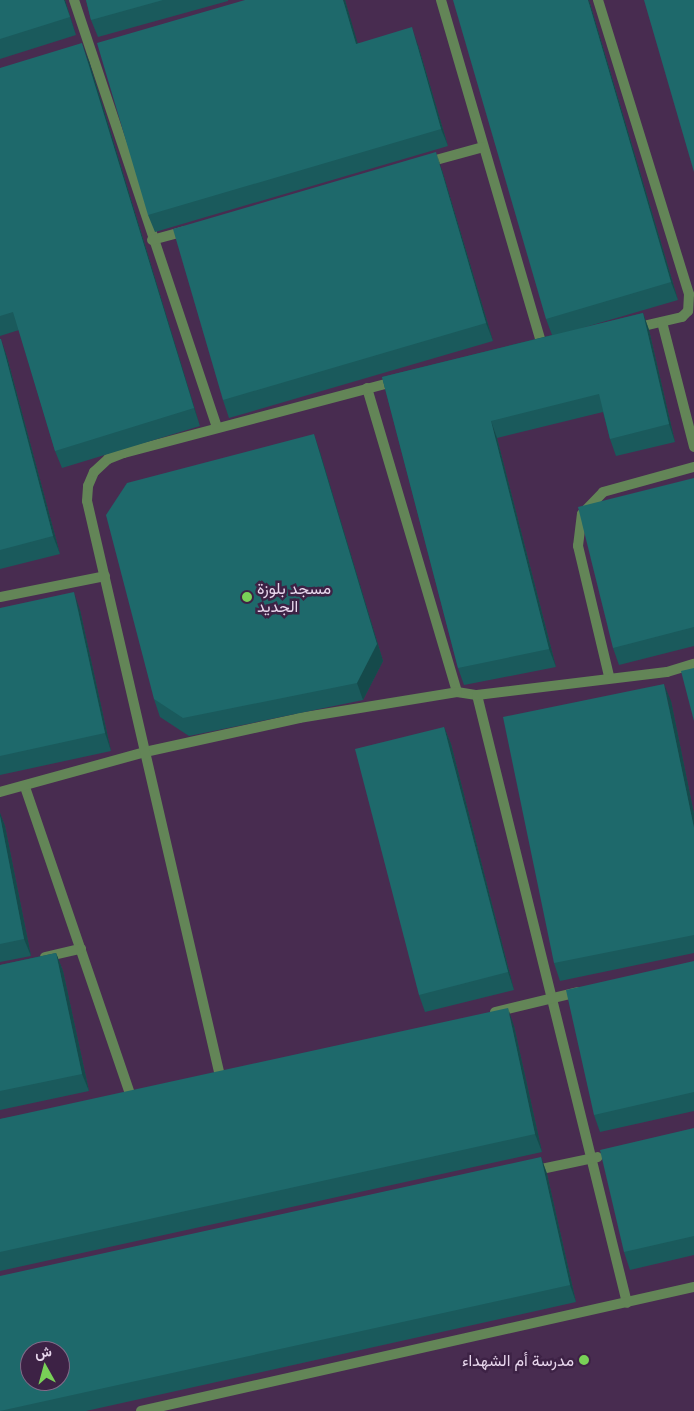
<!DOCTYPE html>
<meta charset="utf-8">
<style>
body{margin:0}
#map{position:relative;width:694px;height:1411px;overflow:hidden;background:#482c50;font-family:Lato,Vazirmatn,sans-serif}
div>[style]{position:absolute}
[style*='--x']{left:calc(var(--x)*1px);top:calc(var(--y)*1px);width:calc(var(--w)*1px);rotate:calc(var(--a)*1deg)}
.minor>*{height:10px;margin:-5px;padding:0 5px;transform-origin:5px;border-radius:5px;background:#638557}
.wall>*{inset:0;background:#1a5a5c}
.shaded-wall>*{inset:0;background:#154a4b}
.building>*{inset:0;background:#1e696b}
.dots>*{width:14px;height:14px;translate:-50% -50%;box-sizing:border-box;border:2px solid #3d2245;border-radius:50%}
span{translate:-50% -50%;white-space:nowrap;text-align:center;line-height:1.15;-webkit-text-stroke:5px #3d2245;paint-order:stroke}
.poi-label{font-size:16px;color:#e8d7ed}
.left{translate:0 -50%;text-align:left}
.right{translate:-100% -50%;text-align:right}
.north{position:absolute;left:20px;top:1341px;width:50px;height:50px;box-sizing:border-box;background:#3d2245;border:1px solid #816a88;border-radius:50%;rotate:353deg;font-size:14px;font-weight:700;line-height:20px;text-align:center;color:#e8d7ed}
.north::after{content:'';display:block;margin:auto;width:18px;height:22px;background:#79d157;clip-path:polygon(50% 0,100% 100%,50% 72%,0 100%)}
</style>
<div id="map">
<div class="minor">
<div style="--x:74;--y:0;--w:451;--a:71.5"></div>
<div style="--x:441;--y:0;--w:363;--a:73.7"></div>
<div style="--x:598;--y:0;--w:308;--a:72.8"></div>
<div style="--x:689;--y:294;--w:17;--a:93"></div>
<div style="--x:688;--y:311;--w:8;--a:135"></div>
<div style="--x:682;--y:317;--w:48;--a:166.8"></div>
<div style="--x:425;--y:163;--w:60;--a:-15.4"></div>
<div style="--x:152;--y:240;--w:34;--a:-15"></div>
<div style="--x:662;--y:322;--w:129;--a:75.6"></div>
<div style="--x:367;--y:388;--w:317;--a:73.5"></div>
<div style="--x:457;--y:692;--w:20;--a:9"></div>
<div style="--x:477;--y:695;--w:626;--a:76.14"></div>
<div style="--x:0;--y:597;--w:107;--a:-11.3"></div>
<div style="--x:609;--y:676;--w:134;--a:-103.4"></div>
<div style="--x:578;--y:546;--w:32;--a:-83"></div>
<div style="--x:582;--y:514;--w:30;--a:-46"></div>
<div style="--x:603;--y:492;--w:94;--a:-15.4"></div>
<div style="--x:477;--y:695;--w:191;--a:-6.9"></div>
<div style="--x:667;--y:672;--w:28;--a:-17"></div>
<div style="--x:25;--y:787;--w:324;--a:71.1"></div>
<div style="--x:0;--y:792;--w:150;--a:-15.4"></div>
<div style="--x:145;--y:752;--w:158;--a:-12.4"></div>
<div style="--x:299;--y:718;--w:160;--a:-9.3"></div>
<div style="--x:45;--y:957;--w:37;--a:-13"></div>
<div style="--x:495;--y:1012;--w:85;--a:-13.5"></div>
<div style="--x:220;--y:1076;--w:590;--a:-103.02"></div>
<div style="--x:87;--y:501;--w:15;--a:-86"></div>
<div style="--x:88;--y:486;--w:15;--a:-67"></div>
<div style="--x:94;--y:472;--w:19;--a:-43"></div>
<div style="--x:108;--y:459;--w:17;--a:-21"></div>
<div style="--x:124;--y:453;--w:281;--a:-14.8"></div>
<div style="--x:532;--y:1171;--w:67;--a:-12"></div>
<div style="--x:141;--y:1411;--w:567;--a:-12.64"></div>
</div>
<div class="wall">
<div style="clip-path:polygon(0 0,65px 0,76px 35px,0 59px)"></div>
<div style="clip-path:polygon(86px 0,228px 0,228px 1px,98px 37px,91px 20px)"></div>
<div style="clip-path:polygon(345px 0,357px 43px,418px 45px,448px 146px,155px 232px,148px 215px)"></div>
<div style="clip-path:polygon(589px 0,678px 300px,582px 328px,643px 313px,649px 330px,675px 442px,616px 456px,610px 439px,603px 412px,497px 438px,556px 667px,464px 685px,458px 668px,382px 377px,552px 335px,546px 319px)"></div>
<div style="clip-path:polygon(89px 61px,200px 426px,62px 468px,55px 451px,19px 330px,0 336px,0 68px)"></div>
<div style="clip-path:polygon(442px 170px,493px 341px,229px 418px,223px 400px)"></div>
<div style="clip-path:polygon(0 339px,7px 357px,60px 554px,0 569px)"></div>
<div style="clip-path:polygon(320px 452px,383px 661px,363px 700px,189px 736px,160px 717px,154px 699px)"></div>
<div style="clip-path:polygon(694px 478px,694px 646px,619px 665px,613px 648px)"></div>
<div style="clip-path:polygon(0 608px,80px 610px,111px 751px,0 775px)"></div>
<div style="clip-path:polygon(671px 701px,694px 814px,694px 953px,560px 981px,554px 963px)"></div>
<div style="clip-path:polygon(444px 727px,451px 744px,514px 990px,425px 1012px,419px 995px)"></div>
<div style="clip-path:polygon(0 813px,5px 826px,31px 956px,0 962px)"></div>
<div style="clip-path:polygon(56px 953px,63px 971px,89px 1091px,0 1110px,0 965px)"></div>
<div style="clip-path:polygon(694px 961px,694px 1111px,600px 1132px,594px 1115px)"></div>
<div style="clip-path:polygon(514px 1026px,542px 1152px,0 1271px,0 1119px)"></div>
<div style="clip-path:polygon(694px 1128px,694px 1255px,630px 1270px,624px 1252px)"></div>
<div style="clip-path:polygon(541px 1157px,547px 1174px,576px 1302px,86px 1411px,0 1411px)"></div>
</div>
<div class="shaded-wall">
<div style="clip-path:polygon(64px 0,65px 0,76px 35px,70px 17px)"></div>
<div style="clip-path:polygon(343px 0,345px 0,363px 61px,356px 44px)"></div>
<div style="clip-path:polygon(588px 0,589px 0,678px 300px,671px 282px)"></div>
<div style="clip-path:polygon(412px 27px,418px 45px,448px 146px,441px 129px)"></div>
<div style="clip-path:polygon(82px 43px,89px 61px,200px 426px,194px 408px)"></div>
<div style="clip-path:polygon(436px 152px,442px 170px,493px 341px,486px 323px)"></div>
<div style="clip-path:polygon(643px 313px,649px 330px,675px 442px,669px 424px)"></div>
<div style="clip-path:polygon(1px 339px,7px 357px,60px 554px,53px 536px)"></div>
<div style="clip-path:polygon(491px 421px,497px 438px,556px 667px,549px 649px)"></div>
<div style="clip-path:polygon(314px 434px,320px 452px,383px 661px,363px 700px,357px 683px)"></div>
<div style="clip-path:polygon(74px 592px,80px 610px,111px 751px,105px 733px)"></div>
<div style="clip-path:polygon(664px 684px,671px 701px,694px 814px,694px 828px)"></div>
<div style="clip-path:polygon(444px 727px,451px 744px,514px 990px,508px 972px)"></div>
<div style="clip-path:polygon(0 813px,5px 826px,31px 956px,24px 939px,0 816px)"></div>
<div style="clip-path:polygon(56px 953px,63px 971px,89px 1091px,82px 1074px)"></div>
<div style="clip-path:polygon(508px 1008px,514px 1026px,542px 1152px,535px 1134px)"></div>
<div style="clip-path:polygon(541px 1157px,547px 1174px,576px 1302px,570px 1285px)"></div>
</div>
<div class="building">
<div style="clip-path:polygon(0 0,64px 0,70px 17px,0 39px)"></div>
<div style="clip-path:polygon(86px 0,163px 0,91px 20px)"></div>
<div style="clip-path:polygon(245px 0,343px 0,356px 44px,412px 27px,441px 129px,148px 215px,97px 43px)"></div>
<div style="clip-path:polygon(453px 0,588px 0,671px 282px,546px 319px)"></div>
<div style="clip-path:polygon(644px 0,694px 0,694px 172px)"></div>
<div style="clip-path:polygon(82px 43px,194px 408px,55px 451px,13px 312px,0 316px,0 68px)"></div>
<div style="clip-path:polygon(436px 152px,486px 323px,223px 400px,173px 229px)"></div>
<div style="clip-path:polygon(643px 313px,669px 424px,610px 439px,599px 394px,491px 421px,549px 649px,458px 668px,382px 377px)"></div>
<div style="clip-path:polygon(0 339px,1px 339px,53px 536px,0 550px)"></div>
<div style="clip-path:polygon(314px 434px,377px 644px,357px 683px,183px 718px,154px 699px,106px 515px,127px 483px)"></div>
<div style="clip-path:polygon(694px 478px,694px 627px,613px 648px,578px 507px)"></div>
<div style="clip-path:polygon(74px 592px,105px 733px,0 756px,0 608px)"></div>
<div style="clip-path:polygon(694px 668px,694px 721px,681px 671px)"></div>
<div style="clip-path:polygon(664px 684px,694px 828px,694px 935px,554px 963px,503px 717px)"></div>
<div style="clip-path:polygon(444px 727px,508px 972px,419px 995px,355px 749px)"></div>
<div style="clip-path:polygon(0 816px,24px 939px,0 944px)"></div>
<div style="clip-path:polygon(56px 953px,82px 1074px,0 1091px,0 965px)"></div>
<div style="clip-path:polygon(694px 961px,694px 1092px,594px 1115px,566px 990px)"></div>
<div style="clip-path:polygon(508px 1008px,535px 1134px,0 1252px,0 1119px)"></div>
<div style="clip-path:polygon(694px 1128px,694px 1236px,624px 1252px,600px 1150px)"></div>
<div style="clip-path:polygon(evenodd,541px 1157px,570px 1285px,0 1411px,0 1276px,541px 1157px,30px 1351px,60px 1351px,60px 1381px,30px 1381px,30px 1351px)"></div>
</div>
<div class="dots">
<div style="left:247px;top:597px;background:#79d157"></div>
<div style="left:584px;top:1360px;background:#79d157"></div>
</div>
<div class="poi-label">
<span class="left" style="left:257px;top:597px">مسجد بلوزة<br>الجديد</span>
<span class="right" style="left:574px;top:1360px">مدرسة أم الشهداء</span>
</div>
<div class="north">ش</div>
</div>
